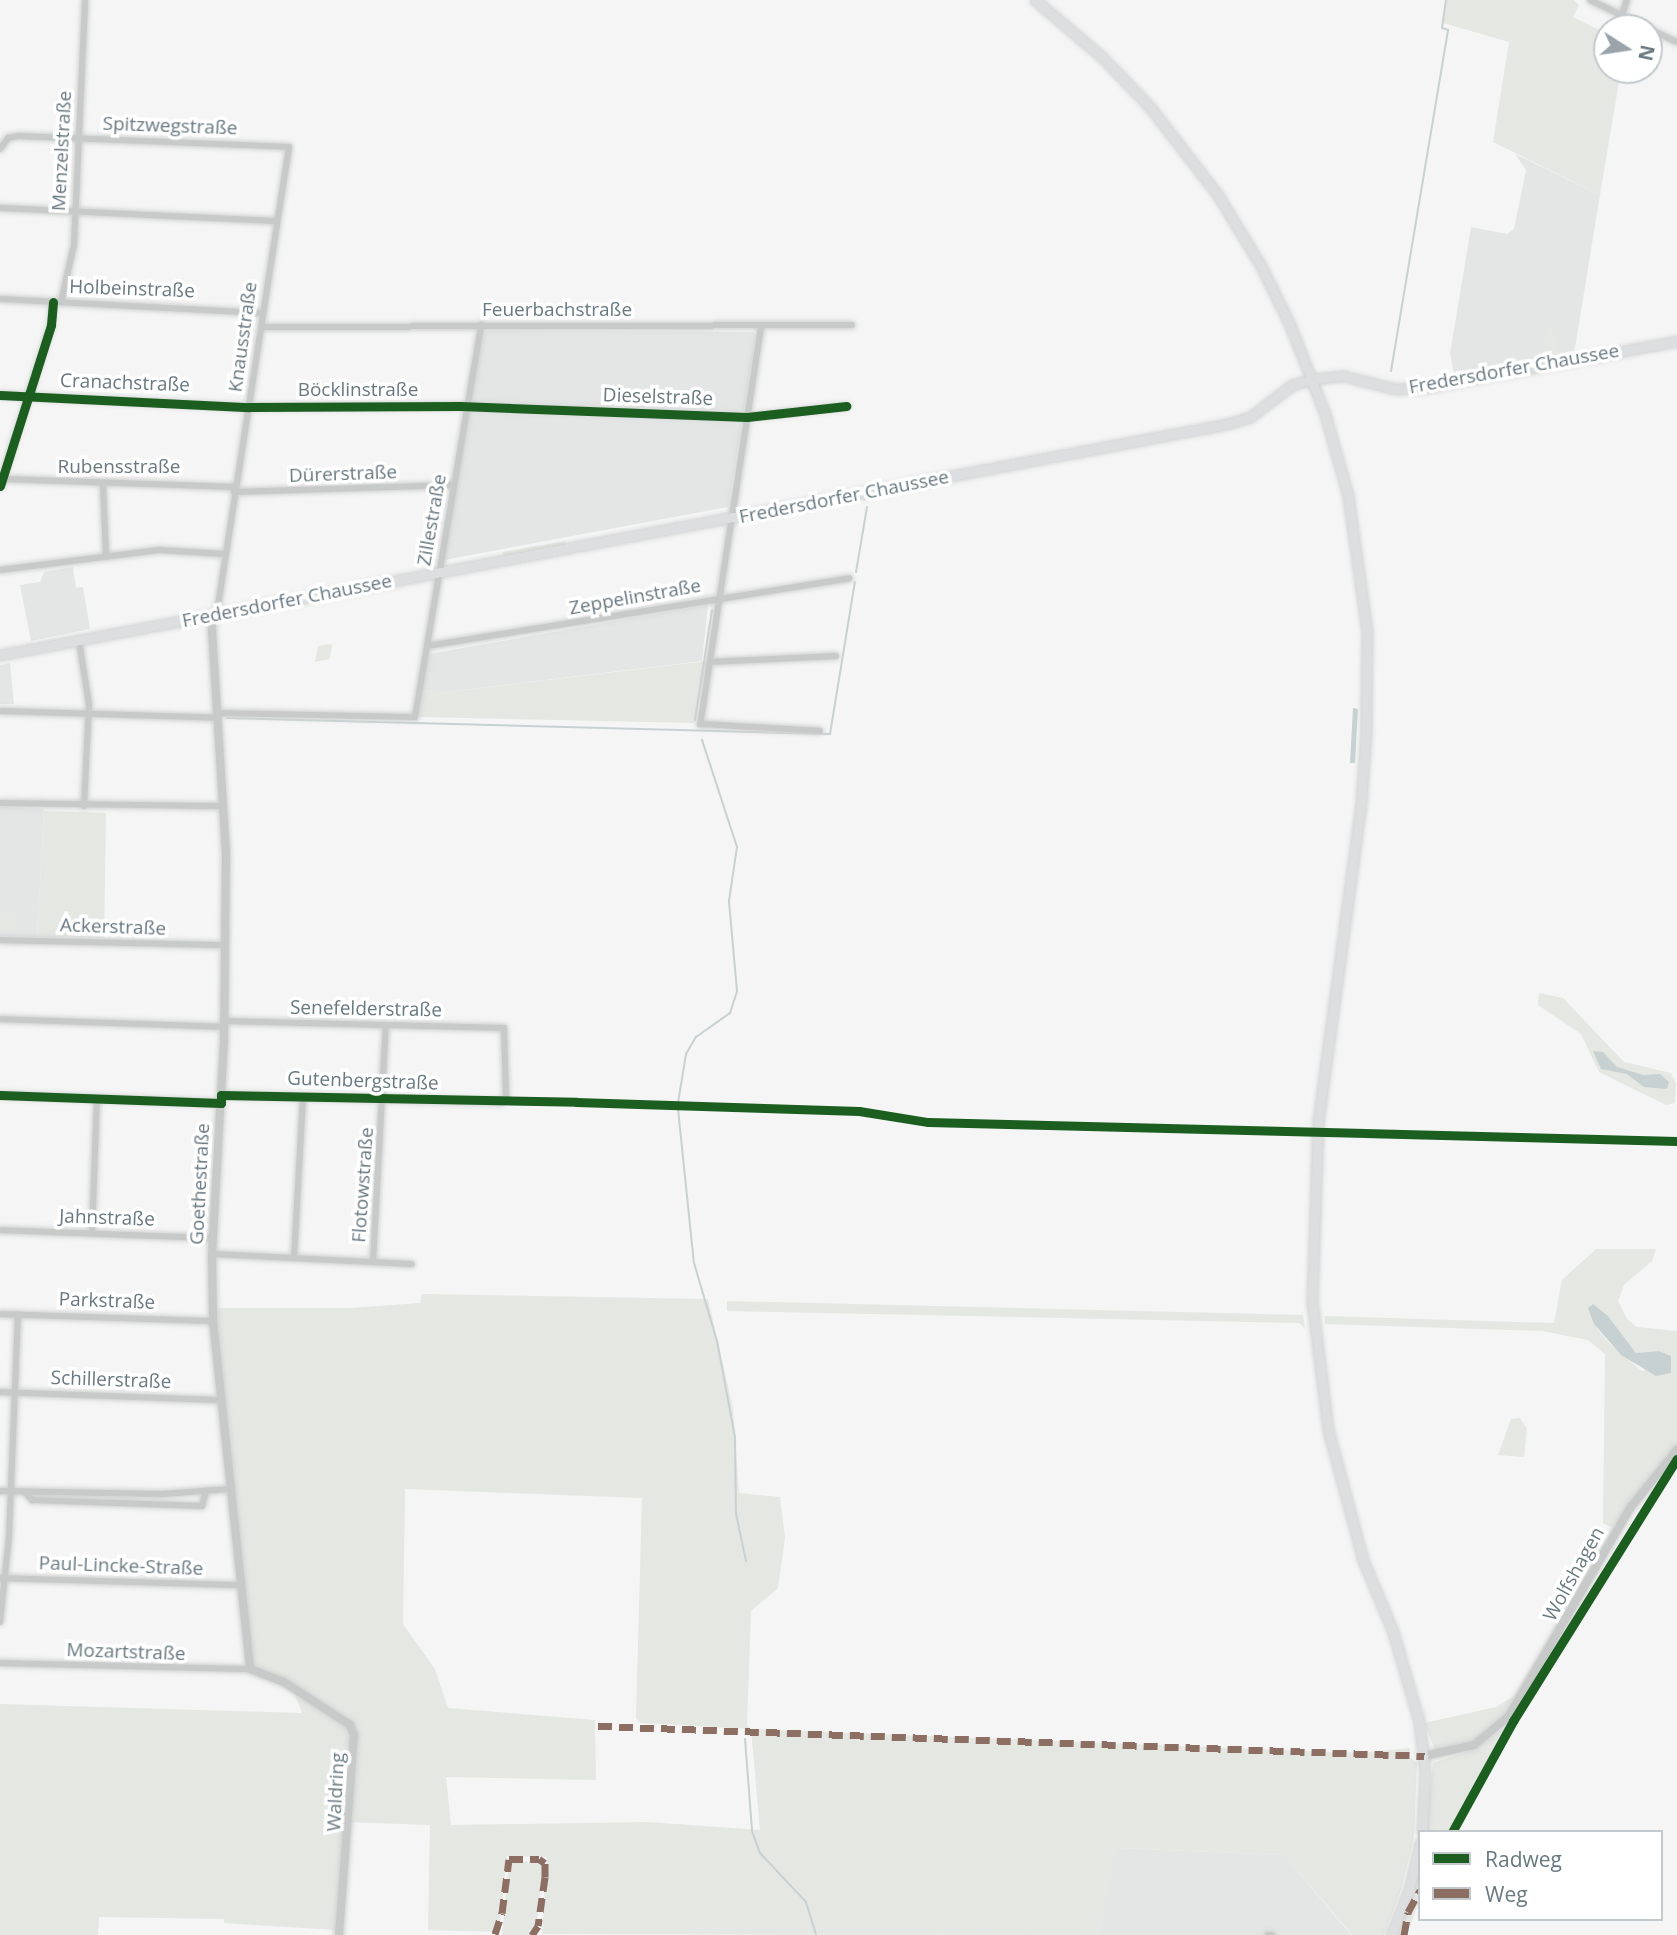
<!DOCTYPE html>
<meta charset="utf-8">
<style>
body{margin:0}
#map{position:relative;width:1677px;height:1935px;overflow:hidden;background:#f5f5f5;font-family:"Open Sans",sans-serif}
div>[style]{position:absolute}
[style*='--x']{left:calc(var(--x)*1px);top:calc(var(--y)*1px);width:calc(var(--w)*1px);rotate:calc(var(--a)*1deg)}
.built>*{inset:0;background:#e4e6e6}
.green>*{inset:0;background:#e4e7e2}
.round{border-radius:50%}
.water>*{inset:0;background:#c8d1d2}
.stream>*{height:2px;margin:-1px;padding:0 1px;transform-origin:1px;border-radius:1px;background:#c8d1d2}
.roads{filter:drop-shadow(0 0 2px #d1d2d2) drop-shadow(0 0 2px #d1d2d2)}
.minor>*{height:6px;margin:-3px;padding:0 3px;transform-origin:3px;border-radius:3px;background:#c8caca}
.tertiary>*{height:8px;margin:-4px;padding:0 4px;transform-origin:4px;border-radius:4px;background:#c8caca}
.secondary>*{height:9px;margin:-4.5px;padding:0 4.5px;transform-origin:4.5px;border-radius:4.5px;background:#dddedf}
.quiet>*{height:7px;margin-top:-3.5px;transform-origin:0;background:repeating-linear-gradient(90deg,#8d6e63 0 14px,transparent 0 21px)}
.cycleway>*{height:9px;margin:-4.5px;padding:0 4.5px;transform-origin:4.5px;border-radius:4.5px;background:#1b5e20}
span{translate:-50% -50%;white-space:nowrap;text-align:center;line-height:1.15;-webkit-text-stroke:7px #fff;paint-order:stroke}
.street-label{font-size:19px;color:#697981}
.legend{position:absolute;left:1418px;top:1830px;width:245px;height:91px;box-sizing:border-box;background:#fff;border:2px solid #c3c9cd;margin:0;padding:9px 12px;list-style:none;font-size:21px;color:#697981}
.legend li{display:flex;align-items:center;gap:14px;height:35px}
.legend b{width:35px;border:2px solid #c3c9cd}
.north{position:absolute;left:1593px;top:14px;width:70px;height:70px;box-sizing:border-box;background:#fff;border:2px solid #c3c9cd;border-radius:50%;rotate:102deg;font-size:19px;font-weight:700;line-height:28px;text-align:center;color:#697981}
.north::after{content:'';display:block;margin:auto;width:24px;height:32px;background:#9aa4aa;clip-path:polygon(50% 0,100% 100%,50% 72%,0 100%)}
</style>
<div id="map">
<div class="built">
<div style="clip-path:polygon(1515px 154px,1600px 195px,1574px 354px,1455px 380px,1450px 353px,1471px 227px,1507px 234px,1514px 229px,1526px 170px)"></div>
<div style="clip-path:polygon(487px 331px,753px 332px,756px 335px,728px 507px,444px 560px,483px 334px)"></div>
<div style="clip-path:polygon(73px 567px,76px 588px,83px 587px,90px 629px,31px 641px,20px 585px,40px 582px,44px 572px)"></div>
<div style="clip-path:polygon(708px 605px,702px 661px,439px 693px,423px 690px,428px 654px)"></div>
<div style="clip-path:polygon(10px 663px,14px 704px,0 704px,0 665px)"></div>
<div style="clip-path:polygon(0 807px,44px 809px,37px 937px,0 936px)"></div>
<div style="clip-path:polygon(1118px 1848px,1284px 1855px,1351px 1935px,1098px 1935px)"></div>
</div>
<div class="green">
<div style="clip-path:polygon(1447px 0,1574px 0,1579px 5px,1573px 17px,1607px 34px,1607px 70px,1621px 70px,1600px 195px,1493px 142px,1509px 42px,1443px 23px)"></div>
<div style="clip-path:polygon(1549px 323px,1555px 327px,1560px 356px,1547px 354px,1542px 345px)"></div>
<div style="clip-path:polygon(566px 541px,565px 547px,504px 558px,503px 552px)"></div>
<div style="clip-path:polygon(332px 644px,330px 659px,315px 662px,318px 646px)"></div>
<div style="clip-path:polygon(707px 661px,694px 723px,419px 717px,423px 690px,439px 693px)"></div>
<div style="clip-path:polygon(44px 811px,106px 813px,104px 938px,37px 937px)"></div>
<div class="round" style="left:-1px;top:911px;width:20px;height:20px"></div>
<div style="clip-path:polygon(1539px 993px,1563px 998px,1624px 1062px,1671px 1073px,1676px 1084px,1675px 1103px,1666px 1105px,1599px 1072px,1581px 1034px,1538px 1005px)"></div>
<div style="clip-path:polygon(evenodd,1596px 1249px,1656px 1249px,1652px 1261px,1624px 1285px,1618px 1301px,1627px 1319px,1637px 1327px,1677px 1331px,1677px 1444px,1614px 1527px,1511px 1709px,1493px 1728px,1468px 1744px,1435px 1750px,1424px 1723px,1496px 1707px,1514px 1696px,1613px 1528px,1603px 1523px,1605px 1354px,1588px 1340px,1542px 1331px,1325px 1324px,1325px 1316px,1554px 1323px,1562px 1280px,1596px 1249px,1594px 1316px,1608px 1316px,1636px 1353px,1659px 1351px,1671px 1356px,1642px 1371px,1612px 1346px,1598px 1330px,1594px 1316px)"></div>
<div style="clip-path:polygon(evenodd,422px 1294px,708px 1299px,733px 1408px,739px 1493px,780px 1497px,785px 1538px,778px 1588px,751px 1611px,747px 1725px,751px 1729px,1361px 1753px,1410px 1748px,1409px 1757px,1417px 1762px,1414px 1837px,1401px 1890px,1384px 1935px,1352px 1935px,1284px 1855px,1119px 1848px,1098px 1935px,542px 1934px,547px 1857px,507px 1856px,499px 1932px,428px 1930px,430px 1825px,345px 1822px,336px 1930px,224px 1923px,224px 1919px,99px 1917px,98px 1935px,0 1935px,0 1704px,302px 1713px,290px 1681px,253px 1670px,215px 1308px,350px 1308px,420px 1303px,422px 1294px,405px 1489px,642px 1498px,636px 1718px,640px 1723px,751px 1729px,760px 1830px,648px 1822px,451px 1825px,446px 1777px,596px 1780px,595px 1720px,448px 1708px,435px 1669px,403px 1624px,405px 1489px)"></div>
<div style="clip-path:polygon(727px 1301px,1303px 1315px,1305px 1329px,1299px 1323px,727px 1311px)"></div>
<div style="clip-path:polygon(1520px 1418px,1527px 1429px,1524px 1457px,1498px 1455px,1511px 1419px)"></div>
<div style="clip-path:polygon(1521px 1717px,1457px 1832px,1426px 1832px,1433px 1763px,1470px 1751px)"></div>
<div style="clip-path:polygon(509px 1861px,544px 1862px,535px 1935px,502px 1935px)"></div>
<div style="clip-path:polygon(1420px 1862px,1420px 1899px,1407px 1935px,1395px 1935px)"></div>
</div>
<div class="water">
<div style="clip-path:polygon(1353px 708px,1358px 709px,1355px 763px,1350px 763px)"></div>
<div style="clip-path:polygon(1593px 1051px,1603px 1052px,1617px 1067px,1643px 1075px,1660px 1074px,1669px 1082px,1667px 1089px,1644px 1087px,1627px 1074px,1601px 1069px)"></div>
<div style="clip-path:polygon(1593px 1304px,1608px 1316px,1636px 1353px,1659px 1351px,1671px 1356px,1671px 1373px,1656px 1376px,1621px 1355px,1594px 1324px,1588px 1308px)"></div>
</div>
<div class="stream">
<div style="--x:1391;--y:371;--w:346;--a:-80.5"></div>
<div style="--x:1448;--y:30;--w:6;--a:-162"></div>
<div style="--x:1442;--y:28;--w:28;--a:-82"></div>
<div style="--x:856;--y:572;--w:66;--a:-80.4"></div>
<div style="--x:227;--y:718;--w:603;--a:1.52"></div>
<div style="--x:830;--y:734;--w:154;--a:-80.7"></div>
<div style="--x:695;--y:720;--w:111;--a:-81.2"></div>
<div style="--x:678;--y:1103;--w:50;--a:-80.7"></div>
<div style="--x:686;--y:1054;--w:20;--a:-60"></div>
<div style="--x:696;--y:1037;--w:42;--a:-35.2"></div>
<div style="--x:730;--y:1013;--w:23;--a:-72"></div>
<div style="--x:737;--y:991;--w:90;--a:-95.1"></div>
<div style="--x:729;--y:901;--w:55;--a:-81.6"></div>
<div style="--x:737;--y:847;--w:113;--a:-108.1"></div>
<div style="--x:678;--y:1109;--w:155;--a:84.1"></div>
<div style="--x:694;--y:1263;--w:81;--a:73.6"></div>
<div style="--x:717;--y:1341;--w:98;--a:79.4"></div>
<div style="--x:735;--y:1437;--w:77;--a:89.3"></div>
<div style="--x:736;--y:1514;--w:48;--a:78"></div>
<div style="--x:745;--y:1739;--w:92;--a:85.6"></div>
<div style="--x:752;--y:1831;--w:23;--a:70"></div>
<div style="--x:760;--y:1853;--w:67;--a:46.8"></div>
<div style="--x:806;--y:1902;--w:34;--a:73"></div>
</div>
<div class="roads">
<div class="minor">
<div style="--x:1590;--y:0;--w:64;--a:25.8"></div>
<div style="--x:1622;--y:15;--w:16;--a:-72"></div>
<div style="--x:1649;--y:29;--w:31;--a:25"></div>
<div style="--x:0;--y:149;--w:14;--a:-54"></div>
<div style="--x:8;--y:138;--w:10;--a:-11"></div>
<div style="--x:18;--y:136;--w:271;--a:2.3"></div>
<div style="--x:289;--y:147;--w:473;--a:98.8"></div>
<div style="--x:0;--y:208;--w:277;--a:2.7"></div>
<div style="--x:0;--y:299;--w:262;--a:3.1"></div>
<div style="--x:61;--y:302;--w:58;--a:-77.2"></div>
<div style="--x:74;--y:245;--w:245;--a:-87.4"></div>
<div style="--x:262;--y:327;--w:590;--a:-0.19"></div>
<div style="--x:761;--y:327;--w:402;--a:98.7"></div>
<div style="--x:700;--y:724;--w:120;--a:3.3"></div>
<div style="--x:0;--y:395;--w:249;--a:2.8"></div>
<div style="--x:249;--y:407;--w:211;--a:-0.3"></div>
<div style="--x:460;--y:406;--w:287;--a:2.2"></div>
<div style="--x:747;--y:417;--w:100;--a:-6.3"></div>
<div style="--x:4;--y:479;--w:231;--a:2"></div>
<div style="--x:103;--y:484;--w:72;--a:87.6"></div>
<div style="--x:0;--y:486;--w:169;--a:-72.4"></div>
<div style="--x:51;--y:325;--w:23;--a:-85"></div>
<div style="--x:234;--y:492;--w:220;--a:-1.8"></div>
<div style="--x:0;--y:570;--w:160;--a:-7.2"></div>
<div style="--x:159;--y:550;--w:65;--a:3.5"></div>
<div style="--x:79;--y:641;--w:64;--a:81"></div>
<div style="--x:89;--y:704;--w:102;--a:92.8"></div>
<div style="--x:427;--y:646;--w:428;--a:-9.1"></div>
<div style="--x:710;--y:662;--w:126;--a:-2.7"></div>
<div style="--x:0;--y:711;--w:218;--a:1.8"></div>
<div style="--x:218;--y:713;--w:197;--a:1.2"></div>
<div style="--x:415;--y:717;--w:398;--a:-80.4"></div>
<div style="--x:0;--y:803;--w:224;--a:0.8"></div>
<div style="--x:0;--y:940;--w:225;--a:1.3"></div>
<div style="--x:0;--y:1019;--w:224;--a:2"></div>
<div style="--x:0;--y:1095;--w:221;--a:2.1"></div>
<div style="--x:221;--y:1095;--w:280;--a:1.4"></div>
<div style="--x:501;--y:1102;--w:8;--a:-50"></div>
<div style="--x:506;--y:1096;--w:68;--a:-91.7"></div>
<div style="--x:504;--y:1028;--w:279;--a:-178.6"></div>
<div style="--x:0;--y:1230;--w:212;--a:2.2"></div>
<div style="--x:92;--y:1233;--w:135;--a:-87.9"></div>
<div style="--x:212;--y:1254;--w:200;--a:2.9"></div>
<div style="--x:294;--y:1258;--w:161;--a:-86.8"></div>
<div style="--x:373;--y:1262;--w:237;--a:-86.9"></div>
<div style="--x:0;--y:1314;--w:213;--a:1.9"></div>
<div style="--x:0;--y:1392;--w:221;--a:2.1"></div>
<div style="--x:0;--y:1491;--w:162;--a:1.1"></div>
<div style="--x:162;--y:1494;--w:68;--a:-4.2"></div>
<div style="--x:25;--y:1492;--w:11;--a:49"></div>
<div style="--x:32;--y:1500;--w:170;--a:2"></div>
<div style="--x:202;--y:1506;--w:16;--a:-75"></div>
<div style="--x:0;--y:1578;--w:240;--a:1.7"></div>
<div style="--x:0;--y:1622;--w:85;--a:-84"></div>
<div style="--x:9;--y:1537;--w:223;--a:-87.7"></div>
<div style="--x:0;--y:1663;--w:250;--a:1.4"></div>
<div style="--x:1268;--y:1935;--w:4;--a:0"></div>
</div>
<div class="tertiary">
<div style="--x:211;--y:615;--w:239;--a:86.4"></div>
<div style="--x:226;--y:854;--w:186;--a:90.6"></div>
<div style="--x:224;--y:1040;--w:214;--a:93.2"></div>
<div style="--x:212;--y:1254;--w:67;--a:89.1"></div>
<div style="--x:213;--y:1321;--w:350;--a:83.9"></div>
<div style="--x:250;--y:1669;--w:36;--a:21"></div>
<div style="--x:284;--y:1682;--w:79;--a:33.1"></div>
<div style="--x:350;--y:1725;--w:11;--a:68"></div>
<div style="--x:354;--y:1735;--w:201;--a:94.3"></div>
<div style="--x:1424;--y:1756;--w:51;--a:-12.4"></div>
<div style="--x:1474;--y:1745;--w:45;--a:-39.6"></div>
<div style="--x:1509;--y:1716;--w:241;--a:-59.8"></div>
<div style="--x:1630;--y:1508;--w:75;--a:-51"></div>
</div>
<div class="secondary">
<div style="--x:1035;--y:0;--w:88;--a:40.4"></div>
<div style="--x:1102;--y:57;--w:68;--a:46.2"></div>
<div style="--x:1149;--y:106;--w:111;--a:52.3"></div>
<div style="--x:1217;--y:194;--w:84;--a:58.6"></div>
<div style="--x:1261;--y:266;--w:64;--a:63.8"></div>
<div style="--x:1289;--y:323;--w:98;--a:68.4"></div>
<div style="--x:1325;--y:414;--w:85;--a:74.3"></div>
<div style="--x:1348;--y:496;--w:136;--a:82"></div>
<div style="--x:1367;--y:631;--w:101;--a:90.6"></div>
<div style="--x:1366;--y:732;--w:72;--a:94"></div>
<div style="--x:1361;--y:804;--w:321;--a:97.7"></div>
<div style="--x:1318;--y:1122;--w:179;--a:91.9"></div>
<div style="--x:1312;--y:1301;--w:130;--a:82.9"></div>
<div style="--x:1328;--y:1430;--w:135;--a:74.9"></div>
<div style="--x:1363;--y:1560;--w:78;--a:67.4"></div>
<div style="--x:1393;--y:1632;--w:93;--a:73.7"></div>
<div style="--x:1419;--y:1721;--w:52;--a:83.4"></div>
<div style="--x:1425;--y:1773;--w:59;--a:92.9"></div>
<div style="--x:0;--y:655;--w:1249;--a:-10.66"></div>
<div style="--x:1227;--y:424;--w:24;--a:-17"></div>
<div style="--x:1250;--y:417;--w:53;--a:-37.3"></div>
<div style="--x:1292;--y:385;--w:22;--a:-16"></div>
<div style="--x:1313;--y:379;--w:31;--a:-6"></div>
<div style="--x:1344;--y:376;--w:53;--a:14.3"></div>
<div style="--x:1395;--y:389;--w:27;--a:-2"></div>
<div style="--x:1422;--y:388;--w:259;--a:-10.4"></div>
<div style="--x:1391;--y:1935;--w:48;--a:-68.2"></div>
<div style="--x:1409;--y:1890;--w:48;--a:-76.8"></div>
</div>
</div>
<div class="quiet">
<div style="--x:598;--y:1726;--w:827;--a:2.08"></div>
<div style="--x:495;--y:1934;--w:22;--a:-72"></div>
<div style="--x:502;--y:1913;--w:54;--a:-82.6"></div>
<div style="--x:509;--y:1859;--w:30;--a:0"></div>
<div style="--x:539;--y:1859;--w:7;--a:34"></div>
<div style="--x:545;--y:1863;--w:14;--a:90"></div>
<div style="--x:545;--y:1877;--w:49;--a:98.1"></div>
<div style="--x:538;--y:1926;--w:11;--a:124"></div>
<div style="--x:1404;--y:1935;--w:23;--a:-80"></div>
<div style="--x:1408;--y:1912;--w:25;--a:-61"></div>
</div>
<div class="cycleway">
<div style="--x:0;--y:395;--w:249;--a:2.8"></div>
<div style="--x:249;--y:407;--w:211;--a:-0.3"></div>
<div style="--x:460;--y:406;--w:287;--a:2.2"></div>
<div style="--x:747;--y:417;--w:100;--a:-6.3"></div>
<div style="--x:0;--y:486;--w:169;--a:-72.4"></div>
<div style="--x:51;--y:325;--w:23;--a:-85"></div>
<div style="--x:0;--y:1095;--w:221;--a:2.1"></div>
<div style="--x:221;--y:1103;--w:8;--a:-90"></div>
<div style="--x:221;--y:1095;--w:355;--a:1.1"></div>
<div style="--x:576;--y:1102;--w:283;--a:1.8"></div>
<div style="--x:859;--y:1111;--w:70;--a:9.1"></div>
<div style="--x:928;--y:1122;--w:749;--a:1.45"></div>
<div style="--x:1452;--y:1832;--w:127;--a:-61.2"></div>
<div style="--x:1513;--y:1721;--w:309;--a:-58"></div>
</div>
<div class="street-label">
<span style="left:170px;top:126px;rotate:2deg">Spitzwegstraße</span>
<span style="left:62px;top:151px;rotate:-87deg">Menzelstraße</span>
<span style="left:132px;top:289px;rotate:2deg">Holbeinstraße</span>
<span style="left:557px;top:310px">Feuerbachstraße</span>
<span style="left:243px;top:337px;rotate:-82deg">Knausstraße</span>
<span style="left:1514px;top:369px;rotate:-10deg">Fredersdorfer Chaussee</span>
<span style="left:125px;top:383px;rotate:2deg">Cranachstraße</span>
<span style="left:358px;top:390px">Böcklinstraße</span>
<span style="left:658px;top:397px;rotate:2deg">Dieselstraße</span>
<span style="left:119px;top:467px">Rubensstraße</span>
<span style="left:343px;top:474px;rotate:-2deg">Dürerstraße</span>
<span style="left:844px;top:497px;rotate:-11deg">Fredersdorfer Chaussee</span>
<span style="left:432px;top:520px;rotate:-80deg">Zillestraße</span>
<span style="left:635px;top:597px;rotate:-10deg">Zeppelinstraße</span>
<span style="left:287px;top:601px;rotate:-11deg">Fredersdorfer Chaussee</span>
<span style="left:113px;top:927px;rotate:2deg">Ackerstraße</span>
<span style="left:366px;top:1009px;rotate:1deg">Senefelderstraße</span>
<span style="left:363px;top:1081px;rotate:2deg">Gutenbergstraße</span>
<span style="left:200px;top:1184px;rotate:-87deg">Goethestraße</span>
<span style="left:363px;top:1185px;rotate:-86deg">Flotowstraße</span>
<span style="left:107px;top:1218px;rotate:2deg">Jahnstraße</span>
<span style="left:107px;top:1301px;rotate:2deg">Parkstraße</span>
<span style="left:111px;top:1380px;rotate:2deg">Schillerstraße</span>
<span style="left:121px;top:1566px;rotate:2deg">Paul-Lincke-Straße</span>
<span style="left:1574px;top:1574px;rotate:-61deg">Wolfshagen</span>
<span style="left:126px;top:1652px;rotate:2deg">Mozartstraße</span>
<span style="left:336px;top:1792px;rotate:-87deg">Waldring</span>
</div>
<ul class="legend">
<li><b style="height:9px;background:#1b5e20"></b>Radweg</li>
<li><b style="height:9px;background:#8d6e63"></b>Weg</li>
</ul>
<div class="north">N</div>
</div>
